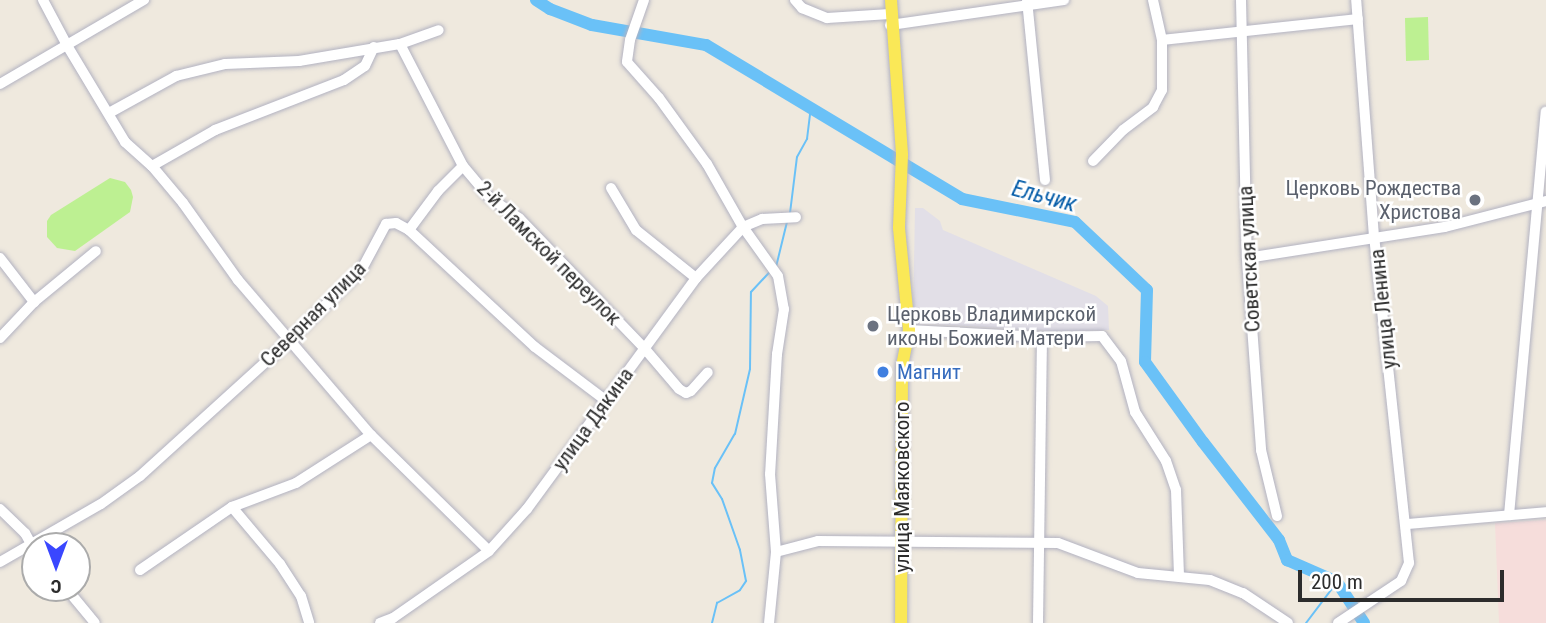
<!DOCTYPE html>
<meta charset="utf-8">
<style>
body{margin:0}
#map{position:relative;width:1546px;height:623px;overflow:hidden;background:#efe9de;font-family:"Roboto Condensed",sans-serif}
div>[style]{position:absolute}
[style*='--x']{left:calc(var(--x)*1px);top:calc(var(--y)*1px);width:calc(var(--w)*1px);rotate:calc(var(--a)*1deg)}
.industrial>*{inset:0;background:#e2dfe7}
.medical>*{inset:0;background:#f6dddb}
.pitch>*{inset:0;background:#bdf092}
.stream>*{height:2px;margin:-1px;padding:0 1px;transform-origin:1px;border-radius:1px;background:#6ac1f7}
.river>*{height:12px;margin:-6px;padding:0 6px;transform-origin:6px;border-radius:6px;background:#6ac1f7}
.roads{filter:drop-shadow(0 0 2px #b2b2c1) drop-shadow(0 0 2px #b2b2c1)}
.minor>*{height:10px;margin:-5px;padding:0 5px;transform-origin:5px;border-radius:5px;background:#fff}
.major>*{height:12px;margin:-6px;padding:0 6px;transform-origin:6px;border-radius:6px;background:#fae857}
.dots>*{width:19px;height:19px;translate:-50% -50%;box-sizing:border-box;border:4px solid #fff;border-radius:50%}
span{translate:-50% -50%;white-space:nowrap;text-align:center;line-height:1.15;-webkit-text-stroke:5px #fff;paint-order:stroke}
.worship-label{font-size:21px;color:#5b616d}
.right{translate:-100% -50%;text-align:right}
.left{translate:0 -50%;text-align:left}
.street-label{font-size:21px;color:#2c2c2c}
.shop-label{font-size:21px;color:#366cbe}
.water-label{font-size:23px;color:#045ca8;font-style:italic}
.north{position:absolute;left:21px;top:532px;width:70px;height:70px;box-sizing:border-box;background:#fff;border:2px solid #ababab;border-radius:50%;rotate:180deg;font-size:19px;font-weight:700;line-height:28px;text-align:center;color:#2c2c2c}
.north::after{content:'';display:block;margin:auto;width:24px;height:32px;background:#3a47ff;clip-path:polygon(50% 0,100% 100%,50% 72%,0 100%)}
.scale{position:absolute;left:1298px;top:570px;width:206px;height:32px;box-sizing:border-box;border:4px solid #2c2c2c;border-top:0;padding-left:9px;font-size:21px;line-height:24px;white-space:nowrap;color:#2c2c2c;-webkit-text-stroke:5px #fff;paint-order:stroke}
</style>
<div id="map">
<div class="industrial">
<div style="clip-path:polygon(915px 208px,923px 208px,940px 221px,943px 230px,1096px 296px,1108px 306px,1109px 330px,1053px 331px,913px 323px)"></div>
</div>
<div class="medical">
<div style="clip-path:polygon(1546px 520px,1546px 623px,1499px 623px,1495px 523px)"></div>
</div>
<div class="pitch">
<div style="clip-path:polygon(1428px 17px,1429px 60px,1406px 61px,1405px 18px)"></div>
<div style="clip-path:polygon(110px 178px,125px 182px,131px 190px,133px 197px,130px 212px,75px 251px,57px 248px,47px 237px,47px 221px,51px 215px)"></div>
</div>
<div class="stream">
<div style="--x:790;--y:213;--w:56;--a:-82.9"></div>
<div style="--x:797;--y:157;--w:21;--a:-61"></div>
<div style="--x:807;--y:139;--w:32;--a:-83"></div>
<div style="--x:776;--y:267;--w:46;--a:-76.3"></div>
<div style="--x:712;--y:623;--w:21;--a:-76"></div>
<div style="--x:717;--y:603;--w:26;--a:-29"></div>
<div style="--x:740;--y:590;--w:11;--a:-56"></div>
<div style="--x:746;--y:581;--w:32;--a:-101"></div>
<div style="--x:740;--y:550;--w:54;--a:-109.4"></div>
<div style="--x:722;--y:499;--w:19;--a:-122"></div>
<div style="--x:712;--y:483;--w:15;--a:-79"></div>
<div style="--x:715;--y:468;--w:39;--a:-60"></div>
<div style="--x:735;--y:434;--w:67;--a:-77"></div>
<div style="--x:750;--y:369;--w:77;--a:-89.3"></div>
<div style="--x:751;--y:292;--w:26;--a:-47"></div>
<div style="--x:1306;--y:623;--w:51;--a:-52.9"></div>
</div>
<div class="river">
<div style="--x:536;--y:0;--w:17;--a:33"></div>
<div style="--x:550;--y:9;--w:45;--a:20.9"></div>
<div style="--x:592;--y:25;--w:116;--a:10"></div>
<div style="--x:706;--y:45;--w:299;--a:31"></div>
<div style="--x:962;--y:199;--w:115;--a:11.5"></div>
<div style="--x:1075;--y:222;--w:99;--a:43.4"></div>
<div style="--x:1147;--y:290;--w:72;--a:91.6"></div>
<div style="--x:1145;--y:362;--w:99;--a:54.1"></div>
<div style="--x:1203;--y:442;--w:124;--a:52.2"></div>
<div style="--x:1279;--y:540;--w:22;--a:68"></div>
<div style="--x:1287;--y:560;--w:55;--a:23.7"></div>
<div style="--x:1337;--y:582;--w:49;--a:56.6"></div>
</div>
<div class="roads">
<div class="minor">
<div style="--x:43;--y:0;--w:53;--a:62"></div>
<div style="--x:68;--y:47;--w:111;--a:59"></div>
<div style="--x:125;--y:142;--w:36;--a:42"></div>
<div style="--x:152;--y:166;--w:48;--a:50"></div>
<div style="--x:183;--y:203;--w:95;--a:54.5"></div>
<div style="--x:238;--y:280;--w:204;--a:49.4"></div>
<div style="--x:644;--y:0;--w:42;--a:109.3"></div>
<div style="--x:630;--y:40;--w:22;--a:98"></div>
<div style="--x:627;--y:62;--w:48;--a:48.4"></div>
<div style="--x:659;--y:98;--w:82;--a:54"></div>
<div style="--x:707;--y:164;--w:73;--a:60.3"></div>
<div style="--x:743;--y:227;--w:60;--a:54.5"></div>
<div style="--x:778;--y:276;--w:34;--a:80"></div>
<div style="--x:784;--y:309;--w:46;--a:98.8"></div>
<div style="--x:777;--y:354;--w:120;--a:93.3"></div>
<div style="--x:770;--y:474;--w:78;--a:85.6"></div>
<div style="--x:776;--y:552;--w:71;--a:95.6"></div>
<div style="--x:795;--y:0;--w:11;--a:49"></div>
<div style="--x:802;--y:8;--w:27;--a:22"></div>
<div style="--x:827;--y:18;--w:63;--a:-3.6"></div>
<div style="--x:1027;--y:0;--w:181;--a:84.3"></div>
<div style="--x:1241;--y:0;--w:258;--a:88.7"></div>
<div style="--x:1247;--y:258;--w:193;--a:85.8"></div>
<div style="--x:1261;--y:450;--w:68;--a:76.4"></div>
<div style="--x:890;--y:25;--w:176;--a:-8.2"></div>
<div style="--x:1162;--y:40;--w:197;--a:-6.1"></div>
<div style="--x:400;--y:44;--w:41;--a:-19.7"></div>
<div style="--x:0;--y:84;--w:167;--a:-30.3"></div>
<div style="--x:109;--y:113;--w:77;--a:-28.9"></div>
<div style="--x:176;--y:76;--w:50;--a:-13.8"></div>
<div style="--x:225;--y:64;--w:74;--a:-2.3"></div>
<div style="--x:299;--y:61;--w:102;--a:-9.6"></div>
<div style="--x:400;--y:44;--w:137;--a:62.7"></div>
<div style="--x:463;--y:166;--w:40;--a:50"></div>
<div style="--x:489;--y:197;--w:37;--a:35"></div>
<div style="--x:519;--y:218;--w:182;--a:46.1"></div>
<div style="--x:645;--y:349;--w:52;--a:49.6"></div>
<div style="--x:679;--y:389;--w:8;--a:30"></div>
<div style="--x:686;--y:393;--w:5;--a:-22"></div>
<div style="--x:691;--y:391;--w:25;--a:-48"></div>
<div style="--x:1093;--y:161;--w:43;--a:-45.9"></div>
<div style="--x:1123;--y:130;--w:38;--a:-37"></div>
<div style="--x:1153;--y:107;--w:19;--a:-62"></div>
<div style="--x:1162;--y:90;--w:50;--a:-90"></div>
<div style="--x:1162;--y:40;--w:41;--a:-102.7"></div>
<div style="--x:152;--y:166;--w:73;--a:-29.7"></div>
<div style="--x:215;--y:130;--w:138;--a:-21.2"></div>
<div style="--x:344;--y:80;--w:25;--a:-34"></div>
<div style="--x:365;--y:66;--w:21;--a:-65"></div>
<div style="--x:611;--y:188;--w:49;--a:59.2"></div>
<div style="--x:636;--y:230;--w:77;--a:38.7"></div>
<div style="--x:409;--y:230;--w:49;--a:-53.4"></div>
<div style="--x:438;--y:191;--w:35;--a:-45"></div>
<div style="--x:0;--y:258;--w:56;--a:52.3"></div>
<div style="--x:1247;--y:258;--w:200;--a:-8.9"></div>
<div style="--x:1445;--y:227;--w:104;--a:-14.4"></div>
<div style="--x:909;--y:330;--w:133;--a:3"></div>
<div style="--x:1042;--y:337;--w:60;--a:-1"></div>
<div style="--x:1102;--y:336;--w:31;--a:53"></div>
<div style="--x:1121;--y:361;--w:53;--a:74.6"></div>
<div style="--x:1135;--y:412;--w:58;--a:57.7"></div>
<div style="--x:1166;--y:461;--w:31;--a:71"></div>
<div style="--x:1176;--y:490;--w:86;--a:88"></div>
<div style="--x:0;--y:338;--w:50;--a:-46.6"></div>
<div style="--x:34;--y:302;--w:80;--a:-39.4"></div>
<div style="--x:232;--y:507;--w:75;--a:49.9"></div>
<div style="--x:280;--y:564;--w:38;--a:57"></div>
<div style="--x:301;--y:596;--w:28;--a:73"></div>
<div style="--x:0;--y:509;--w:35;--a:44"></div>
<div style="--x:25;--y:533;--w:21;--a:61"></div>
<div style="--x:1509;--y:515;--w:405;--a:-84.8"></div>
<div style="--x:1407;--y:524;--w:140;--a:-4.9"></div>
<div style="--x:776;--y:552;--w:43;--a:-14.7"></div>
<div style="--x:818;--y:541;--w:240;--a:0.5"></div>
<div style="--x:1058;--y:543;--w:85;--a:20.6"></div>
<div style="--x:1138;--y:573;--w:72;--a:5.6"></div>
<div style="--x:1210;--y:580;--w:35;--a:22"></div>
<div style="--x:1243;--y:593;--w:54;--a:33.7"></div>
<div style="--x:0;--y:562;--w:116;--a:-29.9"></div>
<div style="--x:101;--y:504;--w:48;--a:-35.7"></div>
<div style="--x:140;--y:476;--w:202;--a:-42.2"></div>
<div style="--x:290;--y:340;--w:91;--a:-44.6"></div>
<div style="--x:355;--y:276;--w:12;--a:-48"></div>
<div style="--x:363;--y:267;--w:49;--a:-61.9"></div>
<div style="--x:386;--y:224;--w:10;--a:-6"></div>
<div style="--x:396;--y:223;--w:15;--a:28"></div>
<div style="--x:409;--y:230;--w:172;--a:42.9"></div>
<div style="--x:535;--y:347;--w:88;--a:37.1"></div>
<div style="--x:140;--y:570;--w:112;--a:-34.4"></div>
<div style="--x:232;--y:507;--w:68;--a:-20.6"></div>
<div style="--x:296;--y:483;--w:89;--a:-32.6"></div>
<div style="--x:371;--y:435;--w:165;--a:44.5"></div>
<div style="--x:66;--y:588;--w:45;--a:50.4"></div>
<div style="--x:380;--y:623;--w:14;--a:-21"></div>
<div style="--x:393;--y:618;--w:117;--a:-34.9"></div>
<div style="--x:489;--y:551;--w:57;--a:-47.9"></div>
<div style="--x:527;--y:509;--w:286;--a:-53.8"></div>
<div style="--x:696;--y:278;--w:69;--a:-47.3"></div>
<div style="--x:743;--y:227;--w:21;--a:-23"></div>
<div style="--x:762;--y:219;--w:34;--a:-3"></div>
<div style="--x:1038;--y:623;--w:286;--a:-89.2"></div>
<div style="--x:1338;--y:623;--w:76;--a:-33.7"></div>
<div style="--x:1401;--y:581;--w:20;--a:-66"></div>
<div style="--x:1409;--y:563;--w:328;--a:-96.1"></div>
<div style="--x:1374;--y:237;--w:238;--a:-94.3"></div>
</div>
<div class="major">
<div style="--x:891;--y:0;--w:155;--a:85.9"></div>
<div style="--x:902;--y:155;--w:73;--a:92.4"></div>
<div style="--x:899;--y:228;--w:102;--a:84.4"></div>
<div style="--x:909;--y:330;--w:37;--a:101"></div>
<div style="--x:902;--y:366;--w:257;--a:90.2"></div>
</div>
</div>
<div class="dots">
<div style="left:1475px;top:200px;background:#6b7280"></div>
<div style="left:873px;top:326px;background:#6b7280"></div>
<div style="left:883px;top:372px;background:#3f7fe0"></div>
</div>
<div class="worship-label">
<span class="right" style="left:1461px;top:200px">Церковь Рождества<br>Христова</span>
<span class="left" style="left:887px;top:326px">Церковь Владимирской<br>иконы Божией Матери</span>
</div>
<div class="street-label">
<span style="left:549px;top:253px;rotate:45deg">2-й Ламской переулок</span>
<span style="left:1249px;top:259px;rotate:-93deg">Советская улица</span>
<span style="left:1383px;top:309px;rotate:-96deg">улица Ленина</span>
<span style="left:313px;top:314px;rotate:-45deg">Северная улица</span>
<span style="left:593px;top:419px;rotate:-54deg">улица Дякина</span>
<span style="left:902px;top:487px;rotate:-90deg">улица Маяковского</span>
</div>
<div class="shop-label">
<span class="left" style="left:897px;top:372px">Магнит</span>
</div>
<div class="water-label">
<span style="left:1044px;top:197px;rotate:15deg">Ельчик</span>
</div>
<div class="north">С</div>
<div class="scale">200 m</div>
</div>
